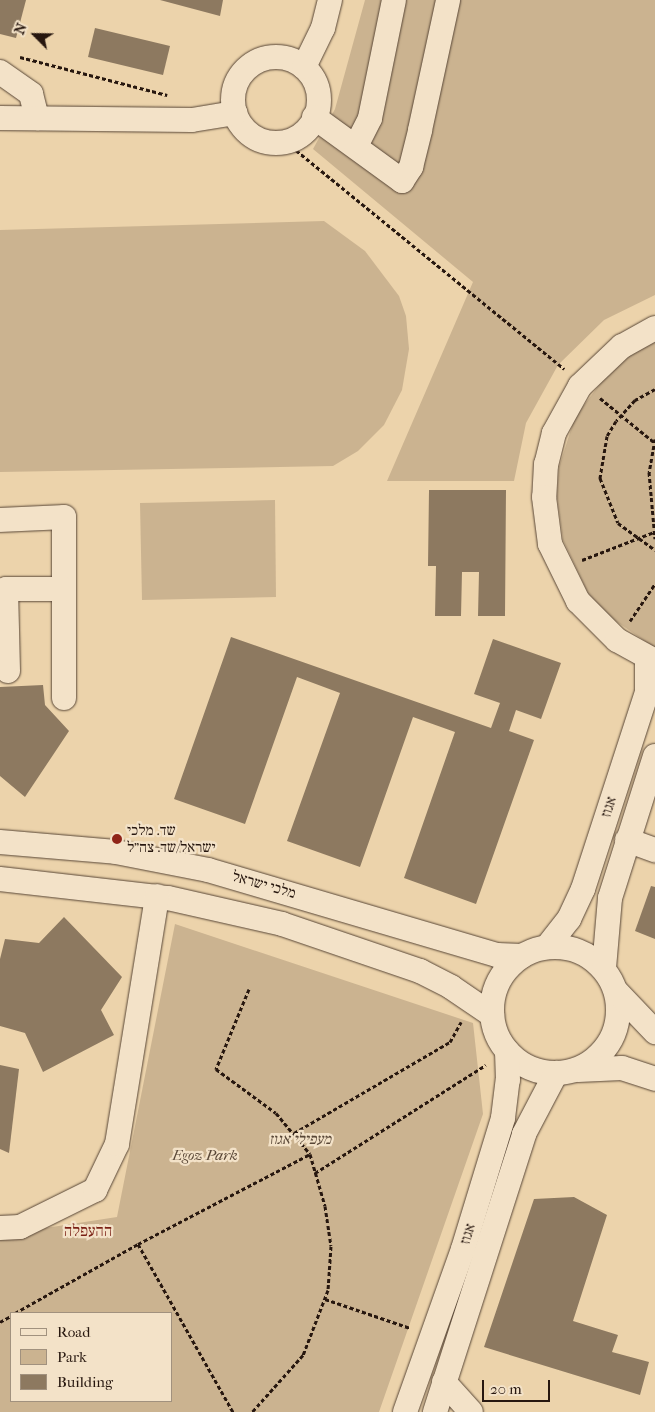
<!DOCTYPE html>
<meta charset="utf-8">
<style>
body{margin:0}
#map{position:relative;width:655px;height:1412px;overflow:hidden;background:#ecd3ab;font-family:"IM FELL French Canon","Frank Ruhl Libre",serif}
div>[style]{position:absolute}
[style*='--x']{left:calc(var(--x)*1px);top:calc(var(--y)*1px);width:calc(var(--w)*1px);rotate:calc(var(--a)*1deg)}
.green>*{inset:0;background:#cbb390}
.building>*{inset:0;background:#8d7960}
.path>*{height:3px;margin-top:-1.5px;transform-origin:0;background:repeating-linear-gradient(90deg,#27170f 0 4px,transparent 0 6.5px)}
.roads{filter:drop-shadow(0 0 1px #584636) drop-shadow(0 0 1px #584636)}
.minor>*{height:24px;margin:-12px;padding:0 12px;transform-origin:12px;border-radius:12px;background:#f3e2c8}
.minor>.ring{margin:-12px;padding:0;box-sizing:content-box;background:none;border:24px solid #f3e2c8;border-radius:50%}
.dots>*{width:14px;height:14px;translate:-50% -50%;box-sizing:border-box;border:2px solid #f3e2c8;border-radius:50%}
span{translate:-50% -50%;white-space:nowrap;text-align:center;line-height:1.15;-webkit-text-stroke:4.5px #f3e2c8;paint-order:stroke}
.street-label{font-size:15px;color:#27170f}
.poi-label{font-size:15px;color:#27170f}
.left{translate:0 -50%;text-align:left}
.park-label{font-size:15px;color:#584636;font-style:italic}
.neighbourhood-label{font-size:16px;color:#7a1f14}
.legend{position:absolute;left:10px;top:1312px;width:162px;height:90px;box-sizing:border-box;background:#f3e2c8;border:1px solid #a1917e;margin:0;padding:6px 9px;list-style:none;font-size:15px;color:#27170f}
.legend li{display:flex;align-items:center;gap:10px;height:25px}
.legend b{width:25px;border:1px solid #a1917e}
.north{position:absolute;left:10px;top:10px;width:50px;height:50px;-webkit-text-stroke:4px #f3e2c8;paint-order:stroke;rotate:293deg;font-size:14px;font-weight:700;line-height:20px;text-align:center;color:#27170f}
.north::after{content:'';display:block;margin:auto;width:18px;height:22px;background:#27170f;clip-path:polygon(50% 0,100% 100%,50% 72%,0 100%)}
.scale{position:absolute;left:482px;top:1380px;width:68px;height:22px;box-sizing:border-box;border:2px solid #27170f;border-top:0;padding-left:6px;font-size:15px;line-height:18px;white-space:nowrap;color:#27170f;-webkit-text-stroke:4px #f3e2c8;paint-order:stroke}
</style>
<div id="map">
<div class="green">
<div style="clip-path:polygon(365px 0,655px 0,655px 295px,604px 320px,558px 365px,526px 423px,514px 481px,387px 481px,473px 282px,313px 149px,335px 109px)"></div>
<div style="clip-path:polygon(324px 221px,365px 251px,399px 296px,406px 316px,409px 349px,402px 390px,384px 425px,358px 451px,333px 466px,0 472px,0 230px)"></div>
<div style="clip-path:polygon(655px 342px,655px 648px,607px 615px,588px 593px,563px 540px,557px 497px,559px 467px,575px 417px,606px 376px,629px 356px)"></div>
<div style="clip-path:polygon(275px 500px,276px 597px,142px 600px,140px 503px)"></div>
<div style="clip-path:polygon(evenodd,175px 924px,473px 1023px,483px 1114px,379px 1412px,0 1412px,0 1235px,117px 1217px,175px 924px,11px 1313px,171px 1313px,171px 1401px,11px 1401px,11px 1313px)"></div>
</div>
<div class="building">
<div style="clip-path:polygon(0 0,26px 0,16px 38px,0 34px)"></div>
<div style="clip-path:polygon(160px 0,223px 0,220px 16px)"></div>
<div style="clip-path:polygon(95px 28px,170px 46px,163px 75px,88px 57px)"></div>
<div style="clip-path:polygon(429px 490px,506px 490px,505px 616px,478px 616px,479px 572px,462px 572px,461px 616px,435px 616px,436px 566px,428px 566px)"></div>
<div style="clip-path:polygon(231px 637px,491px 728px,500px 703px,474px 694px,493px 639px,561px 663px,541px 719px,516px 710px,509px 731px,534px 740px,476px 904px,404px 878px,455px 732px,413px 717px,360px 867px,287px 841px,340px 693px,297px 677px,245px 824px,174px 799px)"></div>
<div style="clip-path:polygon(43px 685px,45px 705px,69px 731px,25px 797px,0 776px,0 687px)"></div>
<div style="clip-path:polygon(651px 886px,655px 887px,655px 939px,635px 931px)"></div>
<div style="clip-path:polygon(64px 917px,122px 977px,101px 1010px,114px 1035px,43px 1072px,25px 1033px,0 1026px,0 959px,5px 939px,39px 943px)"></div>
<div style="clip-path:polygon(0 1065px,19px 1069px,9px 1153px,0 1149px)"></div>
<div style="clip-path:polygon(574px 1197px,607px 1215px,573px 1321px,618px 1335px,612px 1352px,649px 1362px,640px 1395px,484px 1347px,534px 1199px)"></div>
</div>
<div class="path">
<div style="--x:20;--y:57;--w:152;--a:14.5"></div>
<div style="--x:286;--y:142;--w:359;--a:39.2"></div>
<div style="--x:655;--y:389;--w:23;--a:151"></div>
<div style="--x:635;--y:400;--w:28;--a:132"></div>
<div style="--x:616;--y:421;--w:17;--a:121"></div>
<div style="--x:607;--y:436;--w:43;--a:99.5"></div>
<div style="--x:600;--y:478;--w:48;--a:68.2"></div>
<div style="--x:618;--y:523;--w:46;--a:36.1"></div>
<div style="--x:600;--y:398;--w:70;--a:39.2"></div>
<div style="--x:655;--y:439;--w:34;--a:100"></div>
<div style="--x:649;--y:472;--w:67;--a:84.9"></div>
<div style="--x:582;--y:560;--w:77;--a:-21.3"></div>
<div style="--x:630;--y:621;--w:45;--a:-56"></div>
<div style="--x:249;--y:989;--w:87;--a:112.4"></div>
<div style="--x:216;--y:1069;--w:74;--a:36.3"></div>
<div style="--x:276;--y:1113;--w:53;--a:50.3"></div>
<div style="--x:310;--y:1154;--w:54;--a:73.9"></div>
<div style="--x:325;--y:1206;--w:40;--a:81.5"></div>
<div style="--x:331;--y:1246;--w:44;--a:93.9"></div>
<div style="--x:328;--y:1290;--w:70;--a:111"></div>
<div style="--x:303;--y:1355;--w:76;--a:131.8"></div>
<div style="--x:294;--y:1133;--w:181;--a:-30.3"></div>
<div style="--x:450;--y:1042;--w:23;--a:-61"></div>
<div style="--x:315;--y:1173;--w:202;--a:-32.3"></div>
<div style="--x:138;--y:1244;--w:194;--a:-27.6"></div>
<div style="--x:325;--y:1299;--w:90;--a:18.8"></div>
<div style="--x:15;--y:1313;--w:141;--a:-29.3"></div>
<div style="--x:138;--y:1244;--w:193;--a:60.5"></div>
<div style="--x:0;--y:1322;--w:13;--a:-29"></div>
</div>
<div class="roads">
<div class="minor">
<div class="ring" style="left:233px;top:57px;width:62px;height:62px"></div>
<div style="--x:304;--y:67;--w:43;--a:-64"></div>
<div style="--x:323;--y:28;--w:29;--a:-76"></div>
<div style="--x:0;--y:72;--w:38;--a:35"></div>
<div style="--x:31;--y:94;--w:25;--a:76"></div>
<div style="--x:314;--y:117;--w:109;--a:36"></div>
<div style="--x:402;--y:181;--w:17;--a:-57"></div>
<div style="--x:411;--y:167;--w:38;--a:-76"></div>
<div style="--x:420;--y:130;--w:133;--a:-77.8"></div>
<div style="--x:0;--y:118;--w:192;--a:0.6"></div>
<div style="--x:192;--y:120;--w:44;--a:-9.2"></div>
<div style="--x:356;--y:146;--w:31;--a:-63"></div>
<div style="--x:370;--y:118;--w:120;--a:-78.5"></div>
<div style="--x:655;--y:328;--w:38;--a:151"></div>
<div style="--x:622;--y:346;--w:58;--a:136.4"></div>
<div style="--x:580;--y:386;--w:54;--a:119"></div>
<div style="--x:554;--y:433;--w:32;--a:104"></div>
<div style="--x:546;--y:464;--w:33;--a:93"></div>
<div style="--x:544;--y:497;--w:47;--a:82.7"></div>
<div style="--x:550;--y:544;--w:64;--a:63.8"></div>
<div style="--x:578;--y:601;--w:55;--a:45"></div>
<div style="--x:617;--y:640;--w:43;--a:28.9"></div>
<div style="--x:0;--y:520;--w:64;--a:-2.7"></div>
<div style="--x:64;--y:517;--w:181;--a:90"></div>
<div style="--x:8;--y:671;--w:82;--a:-91.4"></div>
<div style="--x:6;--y:589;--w:58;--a:0"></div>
<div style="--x:627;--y:840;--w:30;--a:20"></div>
<div style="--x:0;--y:842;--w:116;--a:4.9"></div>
<div style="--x:116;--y:852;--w:94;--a:11.1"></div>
<div style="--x:208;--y:870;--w:301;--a:16.4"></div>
<div style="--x:497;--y:955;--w:25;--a:2"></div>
<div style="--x:0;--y:879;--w:169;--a:6.5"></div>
<div style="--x:168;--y:898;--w:117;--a:12.8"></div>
<div style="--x:282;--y:924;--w:146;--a:18.8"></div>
<div style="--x:420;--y:971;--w:35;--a:27"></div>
<div style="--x:451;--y:987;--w:50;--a:34.3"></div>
<div class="ring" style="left:492px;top:947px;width:102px;height:102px"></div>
<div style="--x:547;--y:947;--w:36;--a:-52"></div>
<div style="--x:569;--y:919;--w:33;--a:-65"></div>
<div style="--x:583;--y:889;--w:207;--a:-72"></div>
<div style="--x:647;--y:692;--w:34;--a:-90"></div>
<div style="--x:604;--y:968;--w:70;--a:-85.1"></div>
<div style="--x:610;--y:898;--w:149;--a:-72.4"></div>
<div style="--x:616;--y:991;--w:57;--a:46.4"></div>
<div style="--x:578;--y:1070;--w:44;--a:-2.6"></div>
<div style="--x:622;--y:1068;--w:35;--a:18"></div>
<div style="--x:0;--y:1228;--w:20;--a:-3"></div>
<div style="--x:20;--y:1227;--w:84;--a:-26.3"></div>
<div style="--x:95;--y:1190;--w:51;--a:-64.4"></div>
<div style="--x:117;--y:1144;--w:251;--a:-80.8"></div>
<div style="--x:444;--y:1382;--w:40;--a:48"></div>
<div style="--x:405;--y:1412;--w:173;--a:-70.4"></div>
<div style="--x:463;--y:1249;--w:137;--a:-73"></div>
<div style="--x:503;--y:1118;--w:38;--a:-83"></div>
<div style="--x:508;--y:1080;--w:29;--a:-92"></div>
<div style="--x:435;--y:1412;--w:292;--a:-72.2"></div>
<div style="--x:524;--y:1134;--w:69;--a:-62.3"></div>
</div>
</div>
<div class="dots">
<div style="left:117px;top:839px;background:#8f2418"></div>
</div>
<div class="street-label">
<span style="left:609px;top:807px;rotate:-72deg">אגוז</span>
<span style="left:264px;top:885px;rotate:16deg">מלכי ישראל</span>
<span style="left:468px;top:1234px;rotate:-73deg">אגוז</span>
</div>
<div class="poi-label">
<span class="left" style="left:127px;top:839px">שד. מלכי<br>ישראל/שד. צה״ל</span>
</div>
<div class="park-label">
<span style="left:300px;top:1140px">מעפילי אגוז</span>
<span style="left:205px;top:1156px">Egoz Park</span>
</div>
<div class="neighbourhood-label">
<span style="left:88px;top:1231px">ההעפלה</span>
</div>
<ul class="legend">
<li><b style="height:6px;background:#f3e2c8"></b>Road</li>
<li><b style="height:14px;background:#cbb390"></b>Park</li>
<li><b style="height:14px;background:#8d7960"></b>Building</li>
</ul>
<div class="north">N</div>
<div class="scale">20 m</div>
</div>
